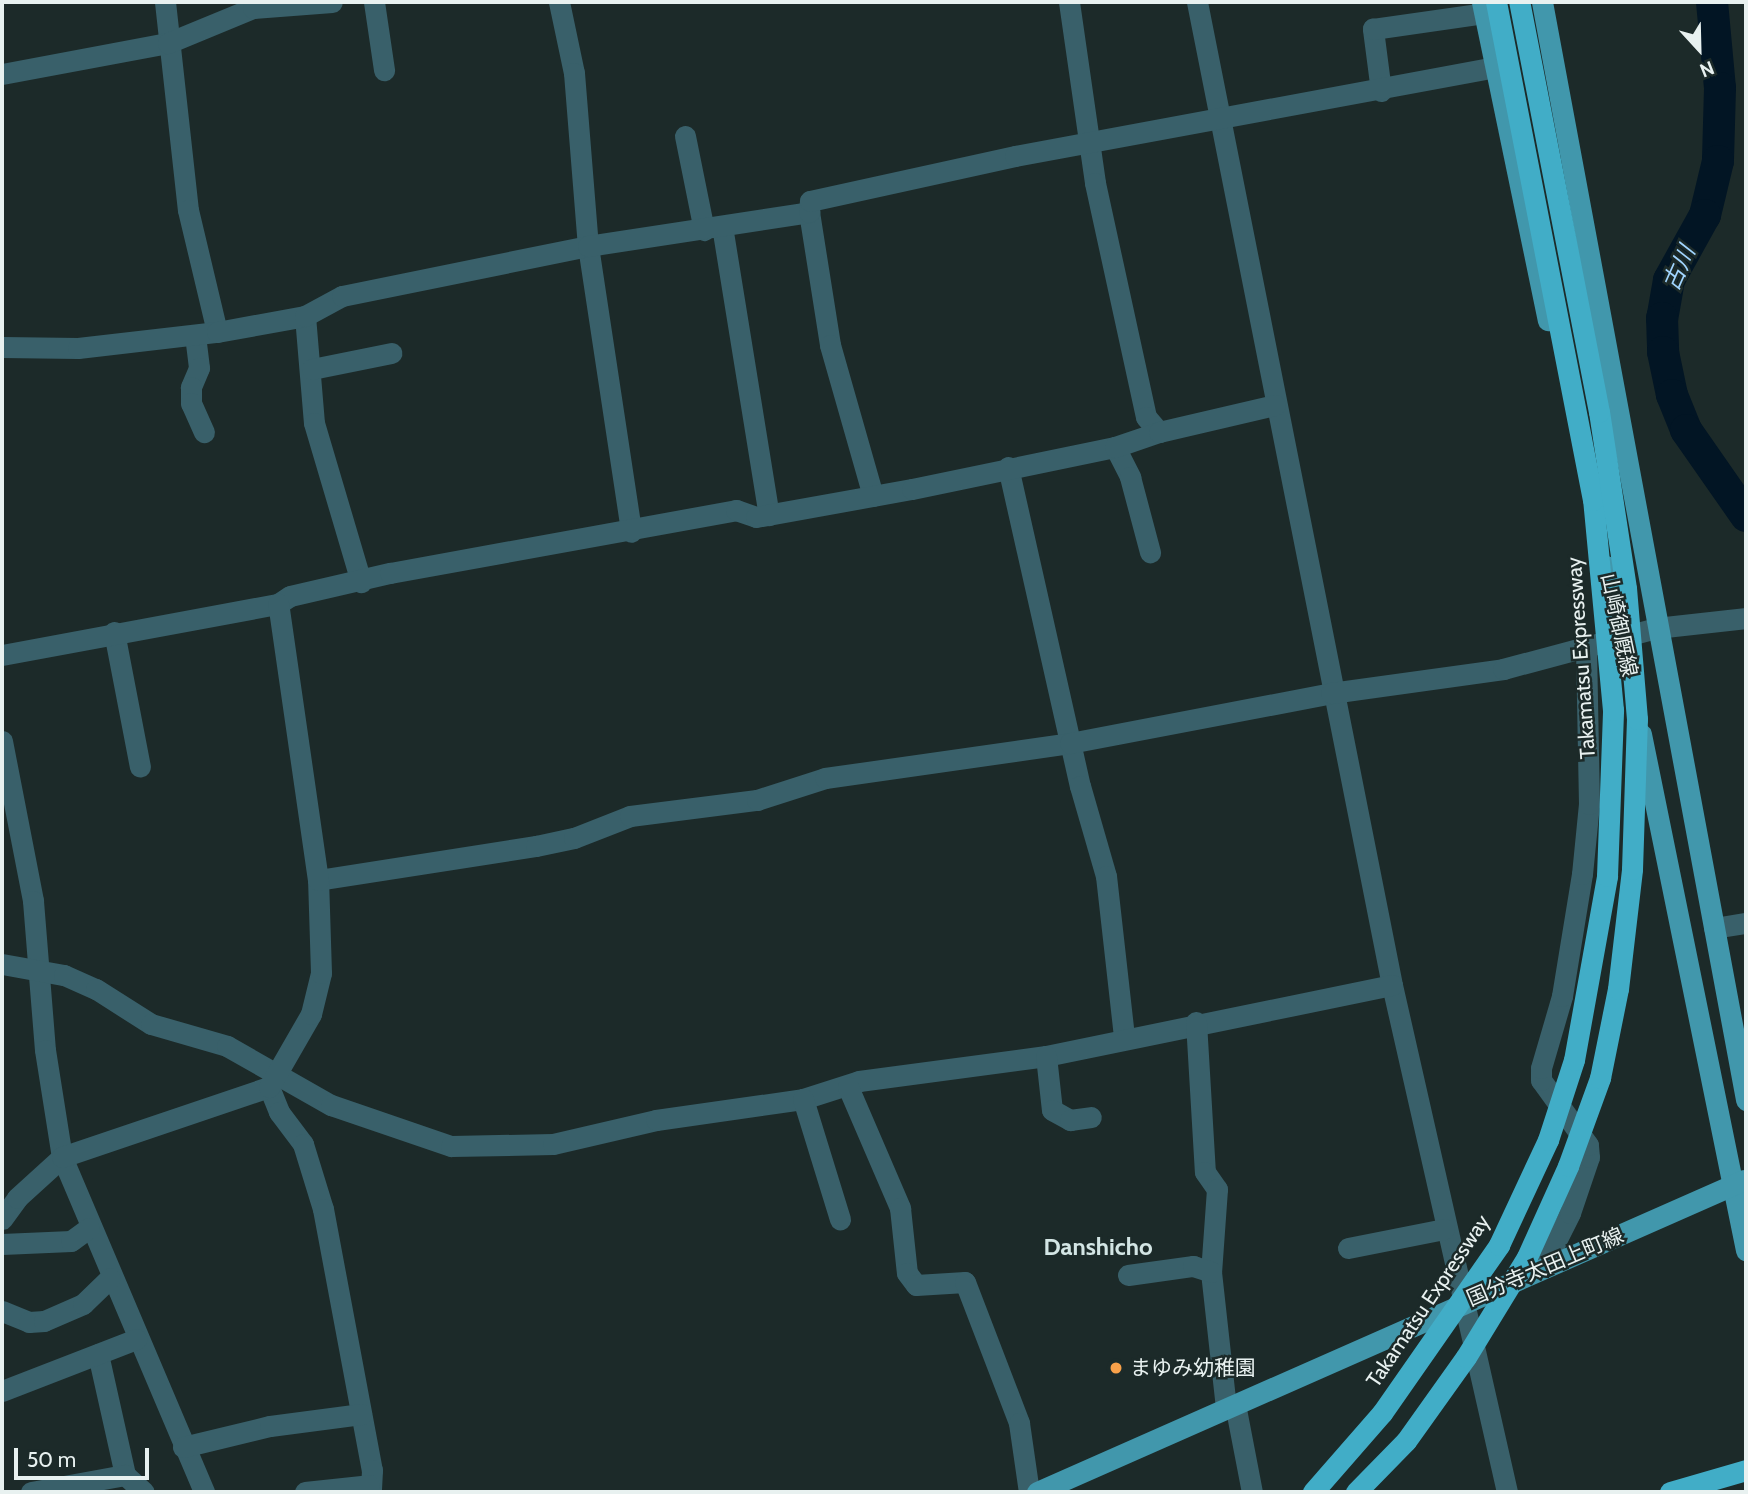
<!DOCTYPE html>
<meta charset="utf-8">
<style>
body{margin:0}
#map{position:relative;width:1748px;height:1494px;overflow:hidden;background:#1c2a29;font-family:Cabin,"Noto Sans JP",sans-serif}
div>[style]{position:absolute}
[style*='--x']{left:calc(var(--x)*1px);top:calc(var(--y)*1px);width:calc(var(--w)*1px);rotate:calc(var(--a)*1deg)}
.river>*{height:32px;margin:-16px;padding:0 16px;transform-origin:16px;border-radius:16px;background:#021524}
.minor>*{height:21px;margin:-10.5px;padding:0 10.5px;transform-origin:10.5px;border-radius:10.5px;background:#39606a}
.major>*{height:21px;margin:-10.5px;padding:0 10.5px;transform-origin:10.5px;border-radius:10.5px;background:#4197ac}
.highway>*{height:21px;margin:-10.5px;padding:0 10.5px;transform-origin:10.5px;border-radius:10.5px;background:#41adc7}
.highway-bridge>*{height:21px;margin:-10.5px;padding:0 10.5px;transform-origin:10.5px;border-radius:10.5px;background:#41adc7}
.dots>*{width:19px;height:19px;translate:-50% -50%;box-sizing:border-box;border:4px solid #1c2a29;border-radius:50%}
span{translate:-50% -50%;white-space:nowrap;text-align:center;line-height:1.15;-webkit-text-stroke:5px #1c2a29;paint-order:stroke}
.street-label{font-size:21px;color:#e8f1f0}
.poi-label{font-size:21px;color:#e8f1f0}
.left{translate:0 -50%;text-align:left}
.water-label{font-size:23px;color:#a1d5ff;font-style:italic}
.quarter-label{font-size:24px;color:#d3e5e4;font-weight:700}
.frame{position:absolute;inset:0;border:4px solid #e8f1f0;pointer-events:none}
.north{position:absolute;left:1664px;top:14px;width:70px;height:70px;-webkit-text-stroke:5px #1c2a29;paint-order:stroke;rotate:158deg;font-size:19px;font-weight:700;line-height:28px;text-align:center;color:#e8f1f0}
.north::after{content:'';display:block;margin:auto;width:24px;height:32px;background:#e8f1f0;clip-path:polygon(50% 0,100% 100%,50% 72%,0 100%)}
.scale{position:absolute;left:14px;top:1448px;width:135px;height:32px;box-sizing:border-box;border:4px solid #e8f1f0;border-top:0;padding-left:9px;font-size:21px;line-height:24px;white-space:nowrap;color:#e8f1f0;-webkit-text-stroke:5px #1c2a29;paint-order:stroke}
</style>
<div id="map">
<div class="river">
<div style="--x:1712;--y:2;--w:86;--a:84.7"></div>
<div style="--x:1720;--y:88;--w:73;--a:91.6"></div>
<div style="--x:1718;--y:161;--w:56;--a:103.5"></div>
<div style="--x:1705;--y:215;--w:74;--a:119"></div>
<div style="--x:1669;--y:280;--w:39;--a:100"></div>
<div style="--x:1662;--y:318;--w:34;--a:88"></div>
<div style="--x:1663;--y:352;--w:44;--a:78.2"></div>
<div style="--x:1672;--y:395;--w:38;--a:68"></div>
<div style="--x:1686;--y:430;--w:105;--a:55.1"></div>
</div>
<div class="minor">
<div style="--x:165;--y:2;--w:209;--a:83.7"></div>
<div style="--x:188;--y:210;--w:125;--a:76.6"></div>
<div style="--x:374;--y:2;--w:69;--a:81.6"></div>
<div style="--x:559;--y:2;--w:73;--a:78.1"></div>
<div style="--x:574;--y:73;--w:174;--a:85.4"></div>
<div style="--x:588;--y:246;--w:289;--a:81.4"></div>
<div style="--x:1069;--y:2;--w:183;--a:81.8"></div>
<div style="--x:1095;--y:183;--w:239;--a:77.7"></div>
<div style="--x:1146;--y:417;--w:20;--a:49"></div>
<div style="--x:1197;--y:2;--w:1002;--a:78.78"></div>
<div style="--x:1392;--y:985;--w:520;--a:77.22"></div>
<div style="--x:2;--y:74;--w:169;--a:-10.6"></div>
<div style="--x:168;--y:43;--w:92;--a:-22.4"></div>
<div style="--x:253;--y:8;--w:79;--a:-4.3"></div>
<div style="--x:1381;--y:91;--w:63;--a:-97.4"></div>
<div style="--x:1373;--y:29;--w:112;--a:-8.2"></div>
<div style="--x:685;--y:136;--w:96;--a:78.6"></div>
<div style="--x:809;--y:212;--w:135;--a:81"></div>
<div style="--x:830;--y:345;--w:157;--a:74.1"></div>
<div style="--x:722;--y:226;--w:293;--a:80.8"></div>
<div style="--x:305;--y:316;--w:107;--a:85.2"></div>
<div style="--x:314;--y:423;--w:166;--a:73.5"></div>
<div style="--x:195;--y:335;--w:33;--a:83"></div>
<div style="--x:199;--y:368;--w:21;--a:113"></div>
<div style="--x:191;--y:387;--w:16;--a:90"></div>
<div style="--x:191;--y:403;--w:32;--a:66"></div>
<div style="--x:2;--y:347;--w:76;--a:0.8"></div>
<div style="--x:78;--y:348;--w:140;--a:-6.6"></div>
<div style="--x:217;--y:332;--w:89;--a:-10.3"></div>
<div style="--x:305;--y:316;--w:42;--a:-28.4"></div>
<div style="--x:342;--y:296;--w:251;--a:-11.5"></div>
<div style="--x:588;--y:246;--w:224;--a:-8.7"></div>
<div style="--x:809;--y:212;--w:11;--a:-85"></div>
<div style="--x:810;--y:201;--w:210;--a:-12.4"></div>
<div style="--x:1015;--y:156;--w:488;--a:-10.5"></div>
<div style="--x:312;--y:369;--w:81;--a:-11.4"></div>
<div style="--x:1115;--y:447;--w:34;--a:63"></div>
<div style="--x:1130;--y:477;--w:78;--a:75.1"></div>
<div style="--x:1008;--y:467;--w:327;--a:77.3"></div>
<div style="--x:1080;--y:786;--w:94;--a:73.9"></div>
<div style="--x:1106;--y:876;--w:162;--a:83.6"></div>
<div style="--x:114;--y:632;--w:137;--a:79.1"></div>
<div style="--x:2;--y:655;--w:281;--a:-10.5"></div>
<div style="--x:278;--y:604;--w:14;--a:-34"></div>
<div style="--x:290;--y:596;--w:103;--a:-13"></div>
<div style="--x:390;--y:573;--w:352;--a:-10.3"></div>
<div style="--x:736;--y:510;--w:21;--a:19"></div>
<div style="--x:756;--y:517;--w:158;--a:-10.2"></div>
<div style="--x:912;--y:489;--w:207;--a:-11.7"></div>
<div style="--x:1115;--y:447;--w:46;--a:-18.8"></div>
<div style="--x:1159;--y:432;--w:119;--a:-13.1"></div>
<div style="--x:2;--y:741;--w:163;--a:79"></div>
<div style="--x:33;--y:901;--w:149;--a:85.4"></div>
<div style="--x:45;--y:1050;--w:108;--a:81"></div>
<div style="--x:62;--y:1157;--w:364;--a:67"></div>
<div style="--x:318;--y:880;--w:221;--a:-8.9"></div>
<div style="--x:536;--y:846;--w:39;--a:-12"></div>
<div style="--x:574;--y:838;--w:60;--a:-21.4"></div>
<div style="--x:630;--y:816;--w:128;--a:-7.2"></div>
<div style="--x:757;--y:800;--w:71;--a:-17.9"></div>
<div style="--x:825;--y:778;--w:247;--a:-8.1"></div>
<div style="--x:1070;--y:743;--w:266;--a:-10.8"></div>
<div style="--x:1331;--y:693;--w:174;--a:-7.9"></div>
<div style="--x:1503;--y:669;--w:158;--a:-15"></div>
<div style="--x:1656;--y:628;--w:91;--a:-6.3"></div>
<div style="--x:1714;--y:928;--w:32;--a:-9"></div>
<div style="--x:2;--y:964;--w:63;--a:10.1"></div>
<div style="--x:64;--y:975;--w:35;--a:24"></div>
<div style="--x:96;--y:989;--w:65;--a:32.5"></div>
<div style="--x:151;--y:1024;--w:79;--a:16.1"></div>
<div style="--x:227;--y:1046;--w:120;--a:29.6"></div>
<div style="--x:331;--y:1105;--w:127;--a:18.9"></div>
<div style="--x:451;--y:1146;--w:102;--a:-1.1"></div>
<div style="--x:553;--y:1144;--w:106;--a:-13.1"></div>
<div style="--x:656;--y:1120;--w:148;--a:-8.1"></div>
<div style="--x:803;--y:1099;--w:59;--a:-17.8"></div>
<div style="--x:859;--y:1081;--w:189;--a:-7.6"></div>
<div style="--x:1046;--y:1056;--w:353;--a:-11.6"></div>
<div style="--x:1196;--y:1022;--w:150;--a:86.6"></div>
<div style="--x:1205;--y:1172;--w:21;--a:55"></div>
<div style="--x:1217;--y:1189;--w:83;--a:94.1"></div>
<div style="--x:1211;--y:1272;--w:137;--a:83.7"></div>
<div style="--x:1046;--y:1056;--w:54;--a:83.7"></div>
<div style="--x:1052;--y:1110;--w:21;--a:29"></div>
<div style="--x:1070;--y:1120;--w:21;--a:-8"></div>
<div style="--x:269;--y:1087;--w:27;--a:68"></div>
<div style="--x:279;--y:1112;--w:40;--a:53"></div>
<div style="--x:303;--y:1144;--w:68;--a:72.9"></div>
<div style="--x:323;--y:1209;--w:266;--a:79.4"></div>
<div style="--x:372;--y:1470;--w:22;--a:93"></div>
<div style="--x:848;--y:1087;--w:132;--a:66.7"></div>
<div style="--x:900;--y:1208;--w:65;--a:83.9"></div>
<div style="--x:907;--y:1273;--w:15;--a:53"></div>
<div style="--x:916;--y:1285;--w:49;--a:-3.5"></div>
<div style="--x:965;--y:1282;--w:151;--a:69"></div>
<div style="--x:1019;--y:1423;--w:70;--a:81.8"></div>
<div style="--x:803;--y:1099;--w:126;--a:72.9"></div>
<div style="--x:2;--y:1219;--w:26;--a:-54"></div>
<div style="--x:17;--y:1198;--w:61;--a:-42.3"></div>
<div style="--x:62;--y:1157;--w:219;--a:-18.7"></div>
<div style="--x:269;--y:1087;--w:84;--a:-60.1"></div>
<div style="--x:311;--y:1014;--w:42;--a:-76.3"></div>
<div style="--x:321;--y:973;--w:93;--a:-91.8"></div>
<div style="--x:318;--y:880;--w:279;--a:-98.2"></div>
<div style="--x:2;--y:1244;--w:69;--a:-2.5"></div>
<div style="--x:71;--y:1241;--w:22;--a:-36"></div>
<div style="--x:1348;--y:1248;--w:98;--a:-11.2"></div>
<div style="--x:1543;--y:1267;--w:60;--a:-63.4"></div>
<div style="--x:1570;--y:1213;--w:59;--a:-71.3"></div>
<div style="--x:1589;--y:1157;--w:12;--a:-95"></div>
<div style="--x:1588;--y:1145;--w:80;--a:-125.9"></div>
<div style="--x:1541;--y:1080;--w:12;--a:-90"></div>
<div style="--x:1541;--y:1068;--w:75;--a:-73.7"></div>
<div style="--x:1562;--y:996;--w:124;--a:-80.7"></div>
<div style="--x:1582;--y:874;--w:70;--a:-84.3"></div>
<div style="--x:1589;--y:804;--w:157;--a:-91.1"></div>
<div style="--x:1128;--y:1275;--w:66;--a:-7.9"></div>
<div style="--x:1193;--y:1266;--w:19;--a:18"></div>
<div style="--x:2;--y:1311;--w:29;--a:22"></div>
<div style="--x:29;--y:1322;--w:15;--a:-4"></div>
<div style="--x:44;--y:1321;--w:43;--a:-23.6"></div>
<div style="--x:83;--y:1304;--w:37;--a:-44"></div>
<div style="--x:98;--y:1354;--w:124;--a:77.4"></div>
<div style="--x:2;--y:1391;--w:144;--a:-21.2"></div>
<div style="--x:1235;--y:1404;--w:90;--a:79.1"></div>
<div style="--x:183;--y:1447;--w:89;--a:-13.6"></div>
<div style="--x:270;--y:1426;--w:92;--a:-7.5"></div>
<div style="--x:31;--y:1492;--w:96;--a:-10.3"></div>
<div style="--x:125;--y:1475;--w:25;--a:42"></div>
<div style="--x:305;--y:1492;--w:64;--a:-6.2"></div>
</div>
<div class="major">
<div style="--x:1482;--y:2;--w:325;--a:78.3"></div>
<div style="--x:1542;--y:2;--w:1117;--a:79.47"></div>
<div style="--x:1606;--y:566;--w:80;--a:77"></div>
<div style="--x:1641;--y:734;--w:527;--a:78.5"></div>
<div style="--x:1037;--y:1492;--w:773;--a:-23.81"></div>
</div>
<div class="highway">
<div style="--x:1670;--y:1492;--w:79;--a:-16.1"></div>
</div>
<div class="highway-bridge">
<div style="--x:1313;--y:1492;--w:105;--a:-48.9"></div>
<div style="--x:1382;--y:1413;--w:205;--a:-55.1"></div>
<div style="--x:1499;--y:1245;--w:116;--a:-65"></div>
<div style="--x:1548;--y:1140;--w:84;--a:-72"></div>
<div style="--x:1574;--y:1060;--w:187;--a:-79.8"></div>
<div style="--x:1607;--y:876;--w:166;--a:-87.9"></div>
<div style="--x:1613;--y:710;--w:211;--a:-95.4"></div>
<div style="--x:1593;--y:500;--w:507;--a:-101.02"></div>
<div style="--x:1356;--y:1492;--w:71;--a:-45.6"></div>
<div style="--x:1406;--y:1441;--w:103;--a:-54.5"></div>
<div style="--x:1466;--y:1357;--w:117;--a:-58.6"></div>
<div style="--x:1527;--y:1257;--w:100;--a:-65.7"></div>
<div style="--x:1568;--y:1166;--w:94;--a:-70"></div>
<div style="--x:1600;--y:1078;--w:91;--a:-78.6"></div>
<div style="--x:1618;--y:989;--w:121;--a:-83.3"></div>
<div style="--x:1632;--y:869;--w:150;--a:-88.1"></div>
<div style="--x:1637;--y:719;--w:131;--a:-94.8"></div>
<div style="--x:1626;--y:588;--w:178;--a:-98.7"></div>
<div style="--x:1599;--y:412;--w:418;--a:-101"></div>
</div>
<div class="dots">
<div style="left:1116px;top:1368px;background:#f8a14a"></div>
</div>
<div class="street-label">
<span style="left:1619px;top:625px;rotate:78deg">山崎御厩線</span>
<span style="left:1581px;top:658px;rotate:-94deg">Takamatsu Expressway</span>
<span style="left:1545px;top:1267px;rotate:-23deg">国分寺太田上町線</span>
<span style="left:1428px;top:1301px;rotate:-56deg">Takamatsu Expressway</span>
</div>
<div class="poi-label">
<span class="left" style="left:1130px;top:1368px">まゆみ幼稚園</span>
</div>
<div class="water-label">
<span style="left:1679px;top:268px;rotate:-66deg">古川</span>
</div>
<div class="quarter-label">
<span style="left:1098px;top:1247px">Danshicho</span>
</div>
<div class="frame"></div>
<div class="north">N</div>
<div class="scale">50 m</div>
</div>
